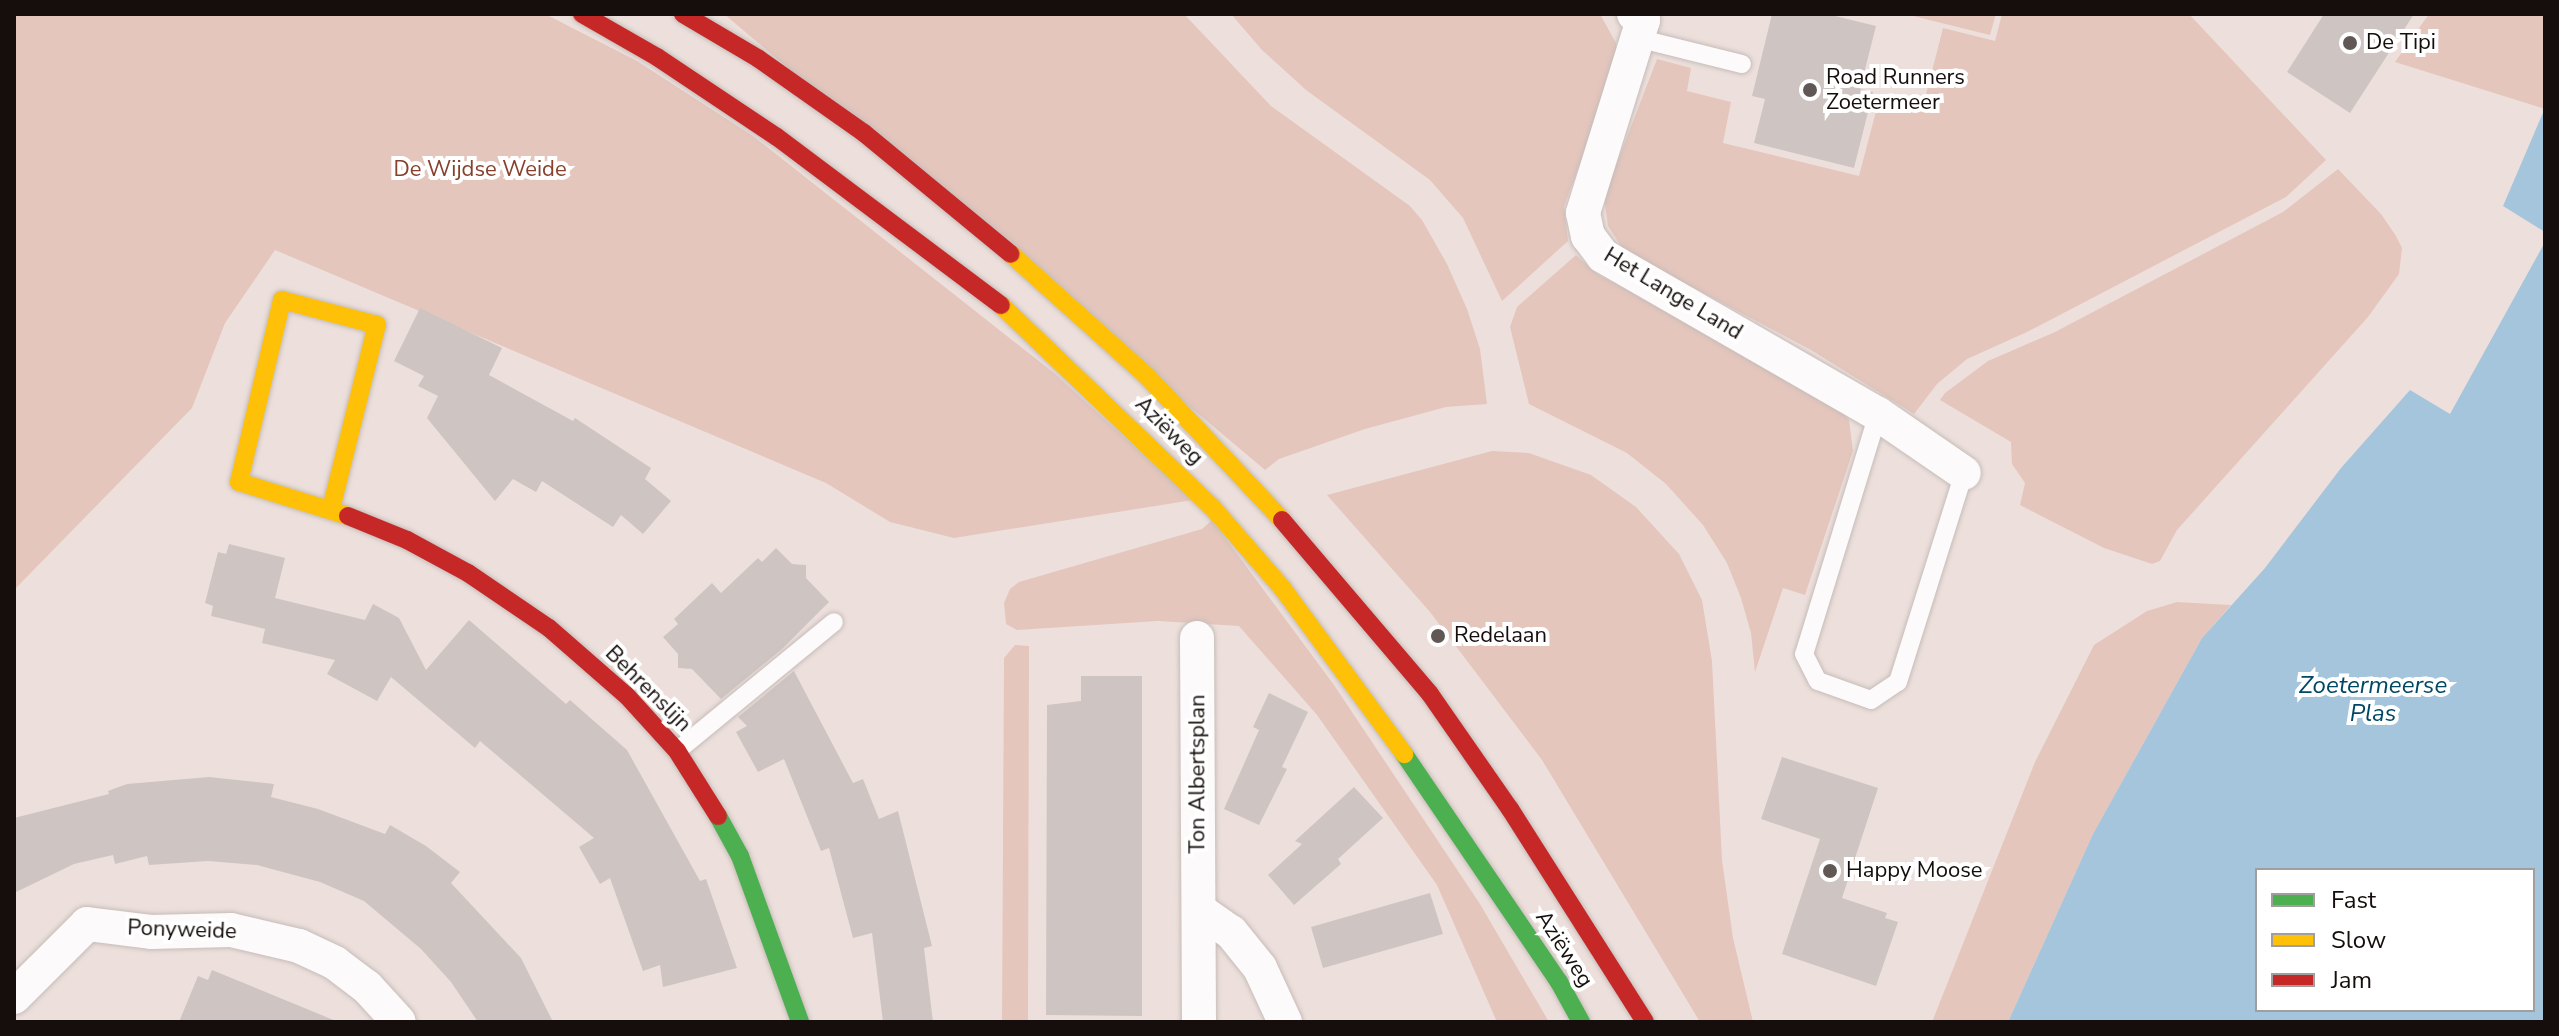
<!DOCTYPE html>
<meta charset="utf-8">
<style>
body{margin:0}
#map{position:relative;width:2559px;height:1036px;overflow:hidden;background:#ede0dc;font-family:"Nunito Sans",sans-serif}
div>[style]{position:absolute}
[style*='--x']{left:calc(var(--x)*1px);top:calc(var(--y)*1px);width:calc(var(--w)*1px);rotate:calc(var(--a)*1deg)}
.green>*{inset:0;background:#e4c6bd}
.water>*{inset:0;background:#a4c5db}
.building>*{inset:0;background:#cec4c1}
.roads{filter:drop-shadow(0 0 2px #c6bcb9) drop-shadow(0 0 2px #c6bcb9)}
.lane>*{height:18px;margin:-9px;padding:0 9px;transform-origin:9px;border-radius:9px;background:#fcfafa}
.street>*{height:34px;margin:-17px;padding:0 17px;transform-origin:17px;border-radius:17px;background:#fcfafa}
.fast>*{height:18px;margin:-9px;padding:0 9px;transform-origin:9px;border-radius:9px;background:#4caf50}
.slow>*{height:18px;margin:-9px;padding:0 9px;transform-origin:9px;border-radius:9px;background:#ffc107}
.jam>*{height:18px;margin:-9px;padding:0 9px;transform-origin:9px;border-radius:9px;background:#c62828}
.dots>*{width:22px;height:22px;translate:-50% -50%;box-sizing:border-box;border:4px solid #fff;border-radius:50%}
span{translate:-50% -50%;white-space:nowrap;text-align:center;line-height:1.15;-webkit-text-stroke:8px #fff;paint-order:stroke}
.poi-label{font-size:22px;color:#150e0c}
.left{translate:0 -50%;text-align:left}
.park-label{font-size:22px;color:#86402b}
.street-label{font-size:22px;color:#150e0c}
.water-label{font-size:24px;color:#004665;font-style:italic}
.frame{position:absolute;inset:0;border:16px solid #150e0c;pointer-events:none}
.legend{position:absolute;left:2255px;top:868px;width:280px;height:144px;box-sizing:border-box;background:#fff;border:2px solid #a19f9e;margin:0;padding:10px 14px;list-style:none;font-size:24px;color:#150e0c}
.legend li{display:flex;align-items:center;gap:16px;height:40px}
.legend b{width:40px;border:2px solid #a19f9e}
</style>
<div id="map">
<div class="green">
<div style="clip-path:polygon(14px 14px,545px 14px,637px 61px,753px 136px,1054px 373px,1193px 500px,954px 538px,890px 522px,826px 483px,275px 250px,225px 323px,192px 408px,14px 590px)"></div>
<div style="clip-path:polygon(724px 14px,1184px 14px,1271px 106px,1410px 206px,1422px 220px,1447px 264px,1467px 309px,1480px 349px,1487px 404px,1446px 407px,1365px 429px,1279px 459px,1265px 470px)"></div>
<div style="clip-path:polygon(1231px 14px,1600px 14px,1616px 43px,1616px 68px,1564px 206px,1568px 241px,1502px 301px,1463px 218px,1430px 180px,1306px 90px,1262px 50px)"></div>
<div style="clip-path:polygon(1905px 14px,1996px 14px,1990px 35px)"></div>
<div style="clip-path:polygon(2002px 14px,2189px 14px,2326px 160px,2286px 197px,2027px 332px,1967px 359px,1937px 384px,1914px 414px,1811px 350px,1635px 257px,1623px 249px,1608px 226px,1604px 197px,1657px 59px,1691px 68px,1687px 91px,1731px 102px,1723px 143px,1859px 176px,1880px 96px,1923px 106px,1943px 28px,1995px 41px)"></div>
<div style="clip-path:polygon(2429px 14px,2545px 14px,2545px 109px,2395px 62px)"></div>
<div style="clip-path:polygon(2338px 169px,2381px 214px,2396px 236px,2402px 248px,2399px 274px,2368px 317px,2177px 530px,2160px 561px,2152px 564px,2104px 548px,2020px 505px,2025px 483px,2012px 464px,2011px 442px,1940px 400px,1945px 393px,1988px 361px,2055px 332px,2283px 212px)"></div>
<div style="clip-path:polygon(1576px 255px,1597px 274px,1734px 346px,1839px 407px,1849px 420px,1853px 451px,1805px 595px,1783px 588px,1755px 672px,1751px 633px,1741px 598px,1727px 563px,1703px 525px,1666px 484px,1627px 453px,1529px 404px,1510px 327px,1517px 307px)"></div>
<div style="clip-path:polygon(1492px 451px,1529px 453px,1591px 475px,1636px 507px,1679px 554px,1702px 600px,1712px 661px,1722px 860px,1733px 938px,1753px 1022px,1700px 1022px,1542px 760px,1430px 612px,1327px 495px)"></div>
<div style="clip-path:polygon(1212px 520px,1334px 685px,1480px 904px,1549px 1022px,1497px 1022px,1437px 885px,1317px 715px,1239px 626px,1158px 621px,1017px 630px,1006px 624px,1004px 603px,1010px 589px,1019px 582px,1202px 529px)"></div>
<div style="clip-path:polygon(2177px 602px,2231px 605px,2202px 638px,2093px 834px,2008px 1022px,1932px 1022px,2035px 762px,2094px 645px,2147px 611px)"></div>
<div style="clip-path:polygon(1015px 645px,1029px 646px,1028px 1022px,1002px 1022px,1004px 658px)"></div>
</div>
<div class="water">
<div style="clip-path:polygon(2545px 108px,2545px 232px,2503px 206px)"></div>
<div style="clip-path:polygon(evenodd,2545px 242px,2545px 1022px,2008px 1022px,2093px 834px,2202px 638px,2265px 568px,2341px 468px,2410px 390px,2450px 414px,2545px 242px,2257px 870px,2533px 870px,2533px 1010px,2257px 1010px,2257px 870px)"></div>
</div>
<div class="building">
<div style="clip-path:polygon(1772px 14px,1827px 14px,1876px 26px,1860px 89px,1873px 92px,1854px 168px,1754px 143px,1765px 99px,1752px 96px)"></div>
<div style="clip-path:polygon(2324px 14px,2414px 14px,2350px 113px,2287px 72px)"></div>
<div style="clip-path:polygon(420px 308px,502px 348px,489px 375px,573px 421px,575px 418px,651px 468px,645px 479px,671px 501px,643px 534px,621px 515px,613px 527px,542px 481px,536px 492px,513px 479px,495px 501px,427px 418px,438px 396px,418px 386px,424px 376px,394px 361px)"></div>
<div style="clip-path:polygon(229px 544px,285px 558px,275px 598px,365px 620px,373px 604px,399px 618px,426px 670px,469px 620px,566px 704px,570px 700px,627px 750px,700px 881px,706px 879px,737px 968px,663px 987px,660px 965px,643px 971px,610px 878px,600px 884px,579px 847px,594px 838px,480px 741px,475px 748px,391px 677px,377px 701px,327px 674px,335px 660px,262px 643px,265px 629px,211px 616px,213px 606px,205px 603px,218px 552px,226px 554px)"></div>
<div style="clip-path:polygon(776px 548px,792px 564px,806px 565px,806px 578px,829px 602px,782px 649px,721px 699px,692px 669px,678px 668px,678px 654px,663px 637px,678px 624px,674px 619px,712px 583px,721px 593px,758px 558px,762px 562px)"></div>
<div style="clip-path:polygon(794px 671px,853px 783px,863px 779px,879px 819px,898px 811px,932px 946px,924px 948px,933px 1022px,883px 1022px,872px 933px,853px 938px,829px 848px,821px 851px,784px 759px,758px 772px,736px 732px,747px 726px,738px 717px)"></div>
<div style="clip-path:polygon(1081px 676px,1142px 676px,1142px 1016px,1046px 1015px,1047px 705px,1081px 701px)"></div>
<div style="clip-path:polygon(1269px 693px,1308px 712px,1282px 767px,1287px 769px,1259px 825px,1224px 809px,1259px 730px,1253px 727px)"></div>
<div style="clip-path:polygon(1782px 757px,1878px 788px,1842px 898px,1887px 913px,1885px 918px,1898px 922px,1876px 986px,1782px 954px,1820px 839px,1761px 819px)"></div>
<div style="clip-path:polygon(209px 777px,274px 784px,271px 797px,318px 809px,385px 834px,390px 825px,426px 846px,460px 872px,451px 883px,521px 958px,553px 1022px,478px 1022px,451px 982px,421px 949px,364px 901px,320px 882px,257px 865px,208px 861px,149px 865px,147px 856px,115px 864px,113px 855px,74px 864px,14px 893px,14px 818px,109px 794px,108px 791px,127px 784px)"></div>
<div style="clip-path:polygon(1354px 787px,1383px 818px,1338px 859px,1341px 864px,1294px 905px,1268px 875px,1302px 844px,1295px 841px)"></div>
<div style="clip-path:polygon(1430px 893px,1443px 934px,1323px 968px,1311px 927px)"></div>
<div style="clip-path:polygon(212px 970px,336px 1021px,335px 1022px,179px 1022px,198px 976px,208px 980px)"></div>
</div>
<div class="roads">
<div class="lane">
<div style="--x:1637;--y:38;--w:108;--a:13.9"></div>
<div style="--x:1878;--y:414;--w:251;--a:107.1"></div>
<div style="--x:1804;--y:654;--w:30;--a:63"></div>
<div style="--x:1818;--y:681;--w:56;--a:19.7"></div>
<div style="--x:1871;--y:700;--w:32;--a:-34"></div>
<div style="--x:1898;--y:682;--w:219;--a:-72.5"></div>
<div style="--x:677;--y:751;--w:203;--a:-39.4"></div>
</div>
<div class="street">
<div style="--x:1634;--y:14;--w:11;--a:34"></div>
<div style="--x:1643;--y:20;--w:202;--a:107.3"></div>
<div style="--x:1583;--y:213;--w:24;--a:78"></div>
<div style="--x:1588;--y:236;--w:25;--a:53"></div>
<div style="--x:1603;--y:256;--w:317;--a:29.9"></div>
<div style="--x:1878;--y:414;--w:104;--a:34.5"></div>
<div style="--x:1197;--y:638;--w:384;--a:89.7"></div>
<div style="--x:1199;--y:910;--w:39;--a:35"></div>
<div style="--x:1231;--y:932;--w:46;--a:51.1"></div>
<div style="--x:1260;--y:968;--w:60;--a:65.2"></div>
<div style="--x:14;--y:997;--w:103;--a:-45"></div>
<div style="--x:87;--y:924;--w:64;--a:7.1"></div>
<div style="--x:151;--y:932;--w:80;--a:-1.4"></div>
<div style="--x:231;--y:930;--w:70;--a:13.2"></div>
<div style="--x:299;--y:946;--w:40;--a:25"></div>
<div style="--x:335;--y:963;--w:40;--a:37"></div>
<div style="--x:367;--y:987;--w:47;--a:47.6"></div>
</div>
<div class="fast">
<div style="--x:1404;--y:754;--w:276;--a:55.8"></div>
<div style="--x:1559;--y:982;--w:46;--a:61.2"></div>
<div style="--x:718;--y:816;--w:46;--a:61.2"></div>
<div style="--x:740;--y:856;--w:177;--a:70.1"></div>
</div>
<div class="slow">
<div style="--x:1011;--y:254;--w:183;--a:41.9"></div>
<div style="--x:1147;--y:376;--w:197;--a:46.8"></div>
<div style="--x:1001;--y:305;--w:292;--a:43.8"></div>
<div style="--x:1212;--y:507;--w:108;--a:49.1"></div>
<div style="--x:1283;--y:589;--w:205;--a:53.7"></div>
<div style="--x:331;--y:509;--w:190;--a:-76"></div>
<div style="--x:377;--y:325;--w:98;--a:-165.3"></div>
<div style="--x:282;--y:300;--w:187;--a:103.3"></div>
<div style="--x:239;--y:482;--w:114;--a:17.3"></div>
</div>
<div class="jam">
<div style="--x:582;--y:14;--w:86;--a:29.8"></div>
<div style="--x:657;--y:57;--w:144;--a:33.7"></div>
<div style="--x:777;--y:137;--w:280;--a:36.9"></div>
<div style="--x:683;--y:14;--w:88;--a:30.6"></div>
<div style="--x:759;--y:59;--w:128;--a:35.2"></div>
<div style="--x:864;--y:133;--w:190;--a:39.5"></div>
<div style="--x:348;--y:516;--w:64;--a:22.1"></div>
<div style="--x:407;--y:540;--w:69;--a:28.4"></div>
<div style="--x:468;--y:573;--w:98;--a:34.2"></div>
<div style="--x:549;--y:628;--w:103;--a:41.1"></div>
<div style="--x:627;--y:696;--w:74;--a:47.7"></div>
<div style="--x:677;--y:751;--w:77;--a:57.8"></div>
<div style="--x:1282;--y:520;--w:228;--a:49.6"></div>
<div style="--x:1430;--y:694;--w:140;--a:55.2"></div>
<div style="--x:1510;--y:809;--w:252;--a:57.6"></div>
</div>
</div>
<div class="dots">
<div style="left:2350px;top:43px;background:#615855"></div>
<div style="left:1810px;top:90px;background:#615855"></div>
<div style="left:1438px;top:636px;background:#615855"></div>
<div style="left:1830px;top:871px;background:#615855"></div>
</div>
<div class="poi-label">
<span class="left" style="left:2366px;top:43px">De Tipi</span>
<span class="left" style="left:1826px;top:90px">Road Runners<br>Zoetermeer</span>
<span class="left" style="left:1454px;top:636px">Redelaan</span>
<span class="left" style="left:1846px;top:871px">Happy Moose</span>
</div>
<div class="park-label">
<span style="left:480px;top:170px">De Wijdse Weide</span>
</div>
<div class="street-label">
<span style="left:1673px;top:294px;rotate:31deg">Het Lange Land</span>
<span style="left:1169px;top:431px;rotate:45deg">Aziëweg</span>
<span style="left:648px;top:689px;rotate:45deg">Behrenslijn</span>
<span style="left:1198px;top:774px;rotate:-90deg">Ton Albertsplan</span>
<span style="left:182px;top:930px;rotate:2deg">Ponyweide</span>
<span style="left:1564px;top:949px;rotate:57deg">Aziëweg</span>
</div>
<div class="water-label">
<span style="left:2373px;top:700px">Zoetermeerse<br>Plas</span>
</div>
<div class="frame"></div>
<ul class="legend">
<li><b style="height:10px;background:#4caf50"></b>Fast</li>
<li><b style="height:10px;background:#ffc107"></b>Slow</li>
<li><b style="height:10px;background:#c62828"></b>Jam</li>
</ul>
</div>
